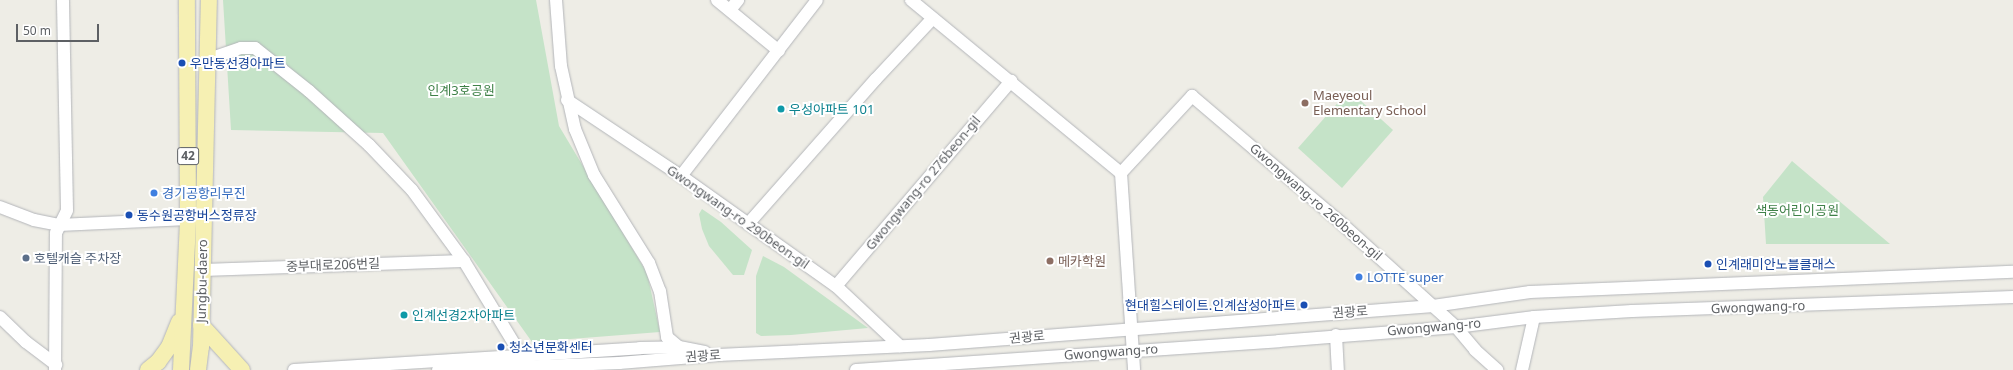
<!DOCTYPE html>
<meta charset="utf-8">
<style>
body{margin:0}
#map{position:relative;width:2013px;height:370px;overflow:hidden;background:#eeede6;font-family:"Noto Sans","Noto Sans KR",sans-serif}
div>[style]{position:absolute}
[style*='--x']{left:calc(var(--x)*1px);top:calc(var(--y)*1px);width:calc(var(--w)*1px);rotate:calc(var(--a)*1deg)}
.green>*{inset:0;background:#c5e3c8}
.roads{filter:drop-shadow(0 0 1px #b3b5b9) drop-shadow(0 0 1px #b3b5b9)}
.minor>*{height:12px;margin:-6px;padding:0 6px;transform-origin:6px;border-radius:6px;background:#fff}
.major>*{height:16px;margin:-8px;padding:0 8px;transform-origin:8px;border-radius:8px;background:#f6f0b3}
.dots>*{width:11px;height:11px;translate:-50% -50%;box-sizing:border-box;border:2px solid #fff;border-radius:50%}
span{translate:-50% -50%;white-space:nowrap;text-align:center;line-height:1.15;-webkit-text-stroke:4px #fff;paint-order:stroke}
.shield-label span{padding:1px 3px;background:#fff;border:1px solid;border-radius:3px;-webkit-text-stroke-width:0}
.shield-label{font-size:12px;color:#5d6064;font-weight:700}
.transit-label{font-size:13px;color:#164399}
.left{translate:0 -50%;text-align:left}
.right{translate:-100% -50%;text-align:right}
.park-label{font-size:13px;color:#3f8148}
.education-label{font-size:13px;color:#785e54}
.culture-label{font-size:13px;color:#0d838f}
.street-label{font-size:13px;color:#5d6064}
.shop-label{font-size:13px;color:#366cbe}
.service-label{font-size:13px;color:#4e5e75}
.scale{position:absolute;left:16px;top:24px;width:83px;height:18px;box-sizing:border-box;border:2px solid #5d6064;border-top:0;padding-left:5px;font-size:12px;line-height:14px;white-space:nowrap;color:#5d6064;-webkit-text-stroke:3px #fff;paint-order:stroke}
</style>
<div id="map">
<div class="green">
<div style="clip-path:polygon(223px 0,536px 0,559px 126px,647px 273px,660px 332px,532px 342px,383px 133px,231px 130px)"></div>
<div style="clip-path:polygon(1349px 90px,1393px 130px,1342px 188px,1298px 148px)"></div>
<div style="clip-path:polygon(1792px 161px,1890px 244px,1766px 244px,1763px 197px)"></div>
<div style="clip-path:polygon(702px 209px,721px 222px,752px 250px,744px 275px,733px 275px,709px 246px,702px 229px,699px 214px)"></div>
<div style="clip-path:polygon(763px 256px,784px 267px,868px 328px,791px 335px,761px 336px,756px 333px,756px 276px)"></div>
</div>
<div class="roads">
<div class="minor">
<div style="--x:556;--y:0;--w:66;--a:85.7"></div>
<div style="--x:561;--y:66;--w:65;--a:77.5"></div>
<div style="--x:575;--y:129;--w:50;--a:67.6"></div>
<div style="--x:594;--y:175;--w:104;--a:58"></div>
<div style="--x:649;--y:263;--w:30;--a:69"></div>
<div style="--x:660;--y:291;--w:47;--a:81.3"></div>
<div style="--x:667;--y:337;--w:16;--a:40"></div>
<div style="--x:717;--y:0;--w:80;--a:39.4"></div>
<div style="--x:911;--y:0;--w:272;--a:39.5"></div>
<div style="--x:1121;--y:173;--w:197;--a:86.2"></div>
<div style="--x:730;--y:10;--w:13;--a:-51"></div>
<div style="--x:209;--y:59;--w:34;--a:-19"></div>
<div style="--x:241;--y:48;--w:14;--a:0"></div>
<div style="--x:255;--y:48;--w:69;--a:38.5"></div>
<div style="--x:309;--y:91;--w:81;--a:42"></div>
<div style="--x:369;--y:145;--w:62;--a:46.3"></div>
<div style="--x:412;--y:190;--w:88;--a:53.8"></div>
<div style="--x:464;--y:261;--w:110;--a:58.8"></div>
<div style="--x:567;--y:100;--w:137;--a:33.7"></div>
<div style="--x:681;--y:176;--w:190;--a:35.4"></div>
<div style="--x:836;--y:286;--w:88;--a:43.2"></div>
<div style="--x:1121;--y:173;--w:105;--a:-47.3"></div>
<div style="--x:1192;--y:96;--w:196;--a:40.4"></div>
<div style="--x:1341;--y:223;--w:155;--a:42.1"></div>
<div style="--x:1456;--y:327;--w:30;--a:50"></div>
<div style="--x:1475;--y:350;--w:30;--a:42"></div>
<div style="--x:681;--y:176;--w:222;--a:-52.3"></div>
<div style="--x:0;--y:207;--w:36;--a:21"></div>
<div style="--x:34;--y:220;--w:25;--a:11"></div>
<div style="--x:59;--y:225;--w:129;--a:-2.7"></div>
<div style="--x:748;--y:224;--w:193;--a:-48.6"></div>
<div style="--x:876;--y:79;--w:83;--a:-46.9"></div>
<div style="--x:202;--y:270;--w:262;--a:-2"></div>
<div style="--x:836;--y:286;--w:270;--a:-49.5"></div>
<div style="--x:0;--y:317;--w:36;--a:44"></div>
<div style="--x:26;--y:342;--w:38;--a:37"></div>
<div style="--x:1336;--y:335;--w:35;--a:87"></div>
<div style="--x:55;--y:370;--w:137;--a:-89.6"></div>
<div style="--x:56;--y:233;--w:25;--a:-64"></div>
<div style="--x:67;--y:210;--w:210;--a:-91.1"></div>
<div style="--x:294;--y:370;--w:347;--a:-3.6"></div>
<div style="--x:640;--y:348;--w:39;--a:-1"></div>
<div style="--x:679;--y:347;--w:26;--a:11"></div>
<div style="--x:438;--y:370;--w:181;--a:-2.2"></div>
<div style="--x:619;--y:363;--w:99;--a:-4.6"></div>
<div style="--x:718;--y:355;--w:211;--a:-2.7"></div>
<div style="--x:929;--y:345;--w:506;--a:-4.42"></div>
<div style="--x:1433;--y:306;--w:98;--a:-8.2"></div>
<div style="--x:1530;--y:292;--w:483;--a:-2.4"></div>
<div style="--x:856;--y:370;--w:424;--a:-3.9"></div>
<div style="--x:1279;--y:341;--w:178;--a:-4.5"></div>
<div style="--x:1456;--y:327;--w:79;--a:-7.3"></div>
<div style="--x:1534;--y:317;--w:98;--a:-3.5"></div>
<div style="--x:1632;--y:311;--w:381;--a:-2.1"></div>
<div style="--x:1522;--y:370;--w:54;--a:-77.2"></div>
</div>
<div class="major">
<div style="--x:201;--y:325;--w:61;--a:47.7"></div>
<div style="--x:148;--y:370;--w:13;--a:-39"></div>
<div style="--x:158;--y:362;--w:19;--a:-54"></div>
<div style="--x:169;--y:347;--w:27;--a:-68"></div>
<div style="--x:181;--y:370;--w:151;--a:-87.3"></div>
<div style="--x:188;--y:219;--w:219;--a:-90.3"></div>
<div style="--x:198;--y:370;--w:23;--a:-83"></div>
<div style="--x:201;--y:347;--w:347;--a:-88.7"></div>
</div>
</div>
<div class="dots">
<div style="left:182px;top:63px;background:#1a4fb4"></div>
<div style="left:1305px;top:103px;background:#8d6e63"></div>
<div style="left:781px;top:109px;background:#0f9aa8"></div>
<div style="left:154px;top:193px;background:#3f7fe0"></div>
<div style="left:129px;top:215px;background:#1a4fb4"></div>
<div style="left:26px;top:258px;background:#5c6f8a"></div>
<div style="left:1050px;top:261px;background:#8d6e63"></div>
<div style="left:1708px;top:264px;background:#1a4fb4"></div>
<div style="left:1359px;top:277px;background:#3f7fe0"></div>
<div style="left:1304px;top:305px;background:#1a4fb4"></div>
<div style="left:404px;top:315px;background:#0f9aa8"></div>
<div style="left:501px;top:347px;background:#1a4fb4"></div>
</div>
<div class="shield-label">
<span style="left:188px;top:156px">42</span>
</div>
<div class="transit-label">
<span class="left" style="left:190px;top:63px">우만동선경아파트</span>
<span class="left" style="left:137px;top:215px">동수원공항버스정류장</span>
<span class="left" style="left:1716px;top:264px">인계래미안노블클래스</span>
<span class="right" style="left:1296px;top:305px">현대힐스테이트.인계삼성아파트</span>
<span class="left" style="left:509px;top:347px">청소년문화센터</span>
</div>
<div class="park-label">
<span style="left:461px;top:90px">인계3호공원</span>
<span style="left:1797px;top:210px">색동어린이공원</span>
</div>
<div class="education-label">
<span class="left" style="left:1313px;top:103px">Maeyeoul<br>Elementary School</span>
<span class="left" style="left:1058px;top:261px">메카학원</span>
</div>
<div class="culture-label">
<span class="left" style="left:789px;top:109px">우성아파트 101</span>
<span class="left" style="left:412px;top:315px">인계선경2차아파트</span>
</div>
<div class="street-label">
<span style="left:923px;top:183px;rotate:-50deg">Gwongwang-ro 276beon-gil</span>
<span style="left:1316px;top:202px;rotate:41deg">Gwongwang-ro 260beon-gil</span>
<span style="left:738px;top:217px;rotate:35deg">Gwongwang-ro 290beon-gil</span>
<span style="left:333px;top:265px;rotate:-2deg">중부대로206번길</span>
<span style="left:202px;top:281px;rotate:-89deg">Jungbu-daero</span>
<span style="left:1758px;top:307px;rotate:-2deg">Gwongwang-ro</span>
<span style="left:1350px;top:312px;rotate:-4deg">권광로</span>
<span style="left:1434px;top:327px;rotate:-5deg">Gwongwang-ro</span>
<span style="left:1027px;top:337px;rotate:-5deg">권광로</span>
<span style="left:1111px;top:352px;rotate:-4deg">Gwongwang-ro</span>
<span style="left:703px;top:356px;rotate:-4deg">권광로</span>
</div>
<div class="shop-label">
<span class="left" style="left:162px;top:193px">경기공항리무진</span>
<span class="left" style="left:1367px;top:277px">LOTTE super</span>
</div>
<div class="service-label">
<span class="left" style="left:34px;top:258px">호텔캐슬 주차장</span>
</div>
<div class="scale">50 m</div>
</div>
